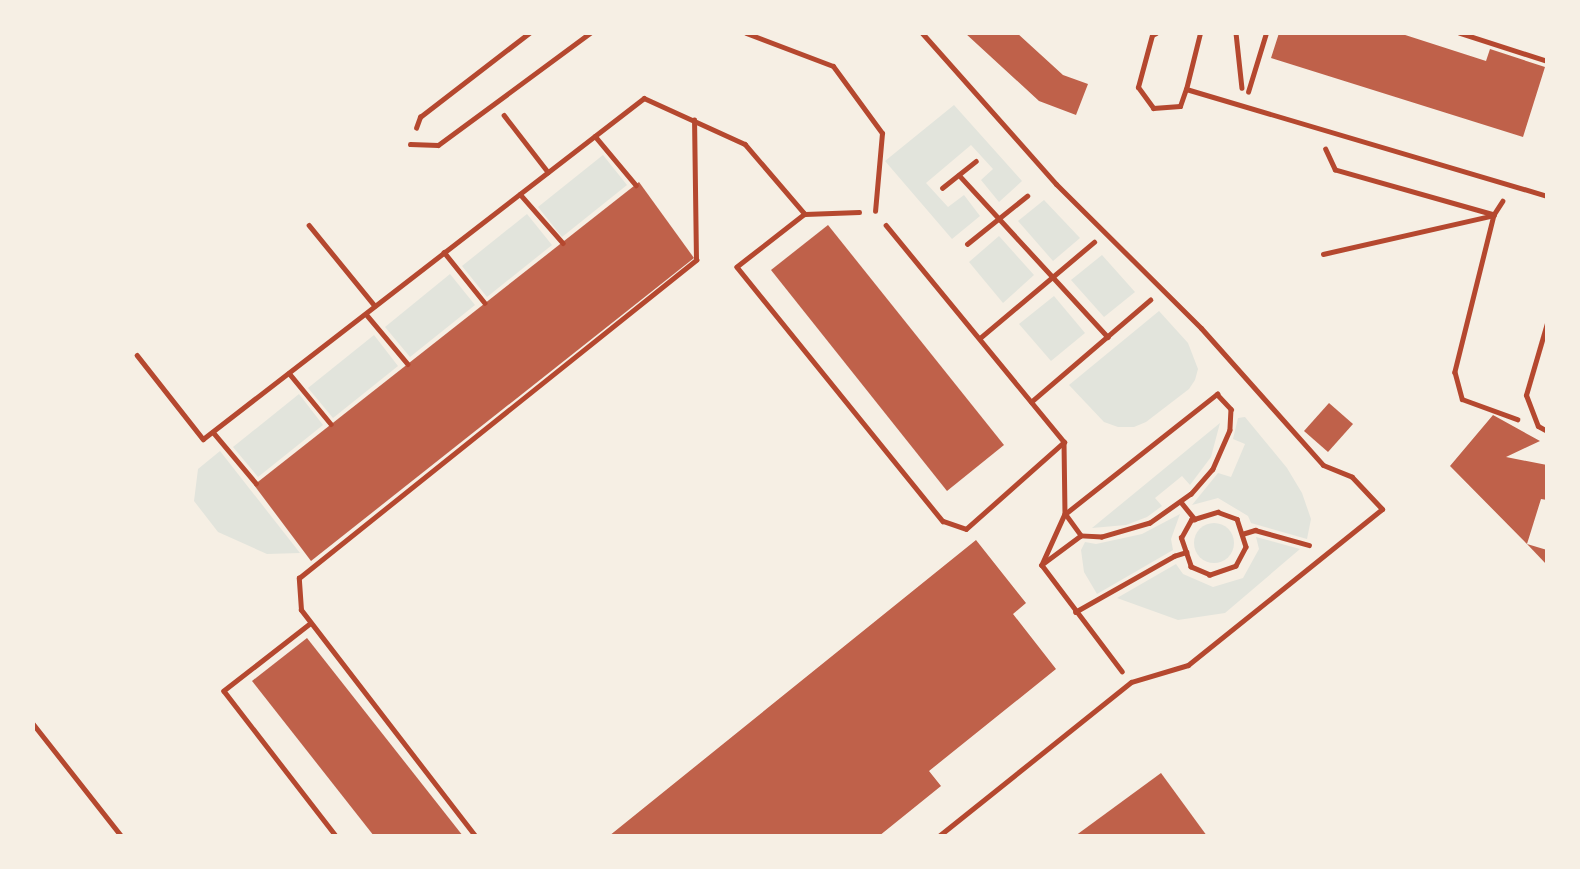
<!DOCTYPE html>
<style>
body{margin:0}
#map{position:relative;width:1580px;height:869px;overflow:hidden;background:#f6efe4;font-family:"Exo 2",sans-serif}
div>[style]{position:absolute}
[style*='--x']{left:calc(var(--x)*1px);top:calc(var(--y)*1px);width:calc(var(--w)*1px);rotate:calc(var(--a)*1deg)}
.green>*{inset:0;background:#e2e4dc}
.round{border-radius:50%}
.building>*{inset:0;background:#bf614a}
.path>*{height:4.5px;margin:-2.25px;padding:0 2.25px;transform-origin:2.25px;border-radius:2.25px;background:#b5482f}
.service>*{height:5px;margin:-2.5px;padding:0 2.5px;transform-origin:2.5px;border-radius:2.5px;background:#b5482f}
span{translate:-50% -50%;white-space:nowrap;text-align:center;line-height:1.15;-webkit-text-stroke:5px #f6efe4;paint-order:stroke}
.frame{position:absolute;inset:0;border:35px solid #f6efe4;pointer-events:none}
</style>
<div id="map">
<div class="green">
<div style="clip-path:polygon(954px 105px,1022px 181px,999px 202px,981px 180px,993px 169px,971px 145px,926px 183px,948px 207px,964px 195px,980px 216px,952px 239px,885px 161px)"></div>
<div style="clip-path:polygon(603px 155px,627px 185px,562px 237px,538px 207px)"></div>
<div style="clip-path:polygon(1044px 200px,1080px 238px,1053px 261px,1018px 221px)"></div>
<div style="clip-path:polygon(527px 214px,552px 245px,487px 297px,462px 266px)"></div>
<div style="clip-path:polygon(999px 236px,1034px 275px,1003px 303px,969px 262px)"></div>
<div style="clip-path:polygon(1102px 255px,1135px 292px,1104px 317px,1071px 280px)"></div>
<div style="clip-path:polygon(450px 274px,475px 305px,410px 357px,385px 327px)"></div>
<div style="clip-path:polygon(1054px 296px,1085px 333px,1051px 361px,1019px 324px)"></div>
<div style="clip-path:polygon(1159px 311px,1188px 343px,1198px 369px,1195px 380px,1189px 389px,1146px 422px,1134px 427px,1118px 427px,1104px 422px,1069px 385px)"></div>
<div style="clip-path:polygon(374px 335px,398px 366px,333px 418px,308px 388px)"></div>
<div style="clip-path:polygon(299px 394px,323px 425px,258px 477px,233px 447px)"></div>
<div style="clip-path:polygon(1245px 417px,1287px 468px,1302px 493px,1311px 519px,1307px 539px,1251px 523px,1248px 516px,1218px 498px,1192px 505px,1218px 473px,1231px 477px,1245px 444px,1233px 439px,1238px 418px)"></div>
<div style="clip-path:polygon(1220px 423px,1211px 457px,1190px 485px,1182px 476px,1155px 498px,1162px 506px,1147px 517px,1126px 525px,1092px 528px)"></div>
<div style="clip-path:polygon(220px 451px,300px 553px,267px 554px,218px 532px,194px 501px,198px 469px)"></div>
<div style="clip-path:polygon(1180px 514px,1171px 539px,1173px 550px,1097px 594px,1084px 572px,1081px 550px,1085px 542px,1096px 544px,1142px 534px)"></div>
<div class="round" style="left:1194px;top:523px;width:40px;height:40px"></div>
<div style="clip-path:polygon(1256px 537px,1300px 549px,1225px 613px,1178px 620px,1117px 598px,1176px 564px,1183px 574px,1213px 587px,1243px 578px,1259px 549px)"></div>
</div>
<div class="building">
<div style="clip-path:polygon(965px 33px,1017px 33px,1063px 75px,1088px 84px,1076px 115px,1039px 101px)"></div>
<div style="clip-path:polygon(1279px 33px,1399px 33px,1486px 61px,1490px 49px,1545px 67px,1523px 137px,1271px 58px)"></div>
<div style="clip-path:polygon(639px 182px,694px 258px,311px 561px,254px 485px)"></div>
<div style="clip-path:polygon(828px 225px,1004px 445px,947px 491px,771px 270px)"></div>
<div style="clip-path:polygon(1329px 403px,1353px 424px,1328px 452px,1304px 431px)"></div>
<div style="clip-path:polygon(1493px 415px,1540px 441px,1506px 457px,1547px 465px,1547px 500px,1541px 499px,1527px 544px,1450px 466px)"></div>
<div style="clip-path:polygon(976px 540px,1026px 603px,1013px 614px,1056px 669px,929px 771px,941px 786px,879px 836px,609px 836px)"></div>
<div style="clip-path:polygon(1527px 544px,1547px 550px,1547px 565px)"></div>
<div style="clip-path:polygon(307px 638px,463px 836px,374px 836px,252px 681px)"></div>
<div style="clip-path:polygon(1161px 773px,1207px 836px,1075px 836px)"></div>
</div>
<div class="path">
<div style="--x:1236;--y:33;--w:55;--a:83.8"></div>
<div style="--x:1460;--y:33;--w:91;--a:17.8"></div>
<div style="--x:1248;--y:92;--w:62;--a:-73"></div>
<div style="--x:504;--y:115;--w:72;--a:52.3"></div>
<div style="--x:416;--y:128;--w:12;--a:-70"></div>
<div style="--x:420;--y:117;--w:138;--a:-37.6"></div>
<div style="--x:595;--y:136;--w:64;--a:50.1"></div>
<div style="--x:959;--y:175;--w:220;--a:47.4"></div>
<div style="--x:942;--y:188;--w:43;--a:-38.5"></div>
<div style="--x:520;--y:194;--w:65;--a:48.7"></div>
<div style="--x:1503;--y:201;--w:17;--a:123"></div>
<div style="--x:1494;--y:215;--w:162;--a:104"></div>
<div style="--x:1455;--y:372;--w:28;--a:75"></div>
<div style="--x:1462;--y:399;--w:59;--a:20"></div>
<div style="--x:805;--y:214;--w:86;--a:142.1"></div>
<div style="--x:737;--y:267;--w:327;--a:51"></div>
<div style="--x:943;--y:521;--w:24;--a:19"></div>
<div style="--x:966;--y:529;--w:131;--a:-41.6"></div>
<div style="--x:309;--y:225;--w:104;--a:50.8"></div>
<div style="--x:886;--y:225;--w:281;--a:50.6"></div>
<div style="--x:1064;--y:442;--w:72;--a:89.2"></div>
<div style="--x:1065;--y:514;--w:56;--a:114.3"></div>
<div style="--x:967;--y:244;--w:77;--a:-38.7"></div>
<div style="--x:444;--y:252;--w:65;--a:51.2"></div>
<div style="--x:1323;--y:254;--w:175;--a:-12.8"></div>
<div style="--x:1494;--y:215;--w:165;--a:-164.2"></div>
<div style="--x:1335;--y:170;--w:23;--a:-115"></div>
<div style="--x:366;--y:314;--w:65;--a:50"></div>
<div style="--x:980;--y:338;--w:149;--a:-40.1"></div>
<div style="--x:137;--y:355;--w:107;--a:51.8"></div>
<div style="--x:203;--y:439;--w:557;--a:-37.71"></div>
<div style="--x:644;--y:98;--w:111;--a:24.5"></div>
<div style="--x:745;--y:144;--w:92;--a:49.4"></div>
<div style="--x:805;--y:214;--w:54;--a:-2.1"></div>
<div style="--x:289;--y:373;--w:66;--a:50.5"></div>
<div style="--x:1031;--y:402;--w:157;--a:-40.6"></div>
<div style="--x:213;--y:432;--w:67;--a:49.9"></div>
<div style="--x:1181;--y:502;--w:22;--a:51"></div>
<div style="--x:1218;--y:512;--w:20;--a:20"></div>
<div style="--x:1237;--y:519;--w:29;--a:72"></div>
<div style="--x:1246;--y:547;--w:21;--a:118"></div>
<div style="--x:1236;--y:566;--w:28;--a:161"></div>
<div style="--x:1210;--y:575;--w:21;--a:-157"></div>
<div style="--x:1191;--y:567;--w:31;--a:-109"></div>
<div style="--x:1181;--y:538;--w:21;--a:-61"></div>
<div style="--x:1191;--y:520;--w:28;--a:-17"></div>
<div style="--x:1242;--y:534;--w:14;--a:-17"></div>
<div style="--x:1255;--y:530;--w:56;--a:15.5"></div>
<div style="--x:1081;--y:536;--w:27;--a:-126"></div>
<div style="--x:1065;--y:514;--w:194;--a:-38.3"></div>
<div style="--x:1217;--y:394;--w:21;--a:47"></div>
<div style="--x:1231;--y:409;--w:21;--a:93"></div>
<div style="--x:1230;--y:430;--w:43;--a:113.6"></div>
<div style="--x:1213;--y:469;--w:33;--a:131"></div>
<div style="--x:1191;--y:494;--w:50;--a:144.7"></div>
<div style="--x:1150;--y:523;--w:50;--a:163.7"></div>
<div style="--x:1102;--y:537;--w:21;--a:-177"></div>
<div style="--x:1081;--y:536;--w:49;--a:143.4"></div>
<div style="--x:1042;--y:565;--w:133;--a:53"></div>
<div style="--x:1075;--y:612;--w:114;--a:-29.5"></div>
<div style="--x:1174;--y:556;--w:13;--a:-18"></div>
<div style="--x:310;--y:624;--w:109;--a:142.1"></div>
<div style="--x:224;--y:691;--w:183;--a:52.3"></div>
<div style="--x:475;--y:836;--w:285;--a:-127.6"></div>
<div style="--x:301;--y:610;--w:32;--a:-94"></div>
<div style="--x:299;--y:578;--w:509;--a:-38.69"></div>
<div style="--x:696;--y:260;--w:140;--a:-90.8"></div>
</div>
<div class="service">
<div style="--x:746;--y:33;--w:93;--a:20.8"></div>
<div style="--x:833;--y:66;--w:83;--a:53.8"></div>
<div style="--x:882;--y:133;--w:78;--a:95.1"></div>
<div style="--x:922;--y:33;--w:202;--a:48.4"></div>
<div style="--x:1056;--y:184;--w:204;--a:44.8"></div>
<div style="--x:1201;--y:328;--w:183;--a:48.3"></div>
<div style="--x:1323;--y:465;--w:31;--a:22"></div>
<div style="--x:1352;--y:477;--w:44;--a:46.8"></div>
<div style="--x:1382;--y:509;--w:249;--a:141.2"></div>
<div style="--x:1188;--y:665;--w:59;--a:163.4"></div>
<div style="--x:1131;--y:682;--w:246;--a:141.3"></div>
<div style="--x:1156;--y:33;--w:4;--a:153"></div>
<div style="--x:1152;--y:35;--w:54;--a:105.1"></div>
<div style="--x:1138;--y:87;--w:26;--a:54"></div>
<div style="--x:1153;--y:108;--w:27;--a:-4"></div>
<div style="--x:1180;--y:106;--w:18;--a:-71"></div>
<div style="--x:1200;--y:33;--w:58;--a:104"></div>
<div style="--x:1186;--y:89;--w:377;--a:16.5"></div>
<div style="--x:410;--y:144;--w:28;--a:2"></div>
<div style="--x:438;--y:145;--w:189;--a:-36.4"></div>
<div style="--x:1547;--y:323;--w:75;--a:106.3"></div>
<div style="--x:1526;--y:395;--w:33;--a:69"></div>
<div style="--x:1538;--y:426;--w:10;--a:29"></div>
<div style="--x:33;--y:724;--w:142;--a:51.8"></div>
</div>
<div class="frame"></div>
</div>
